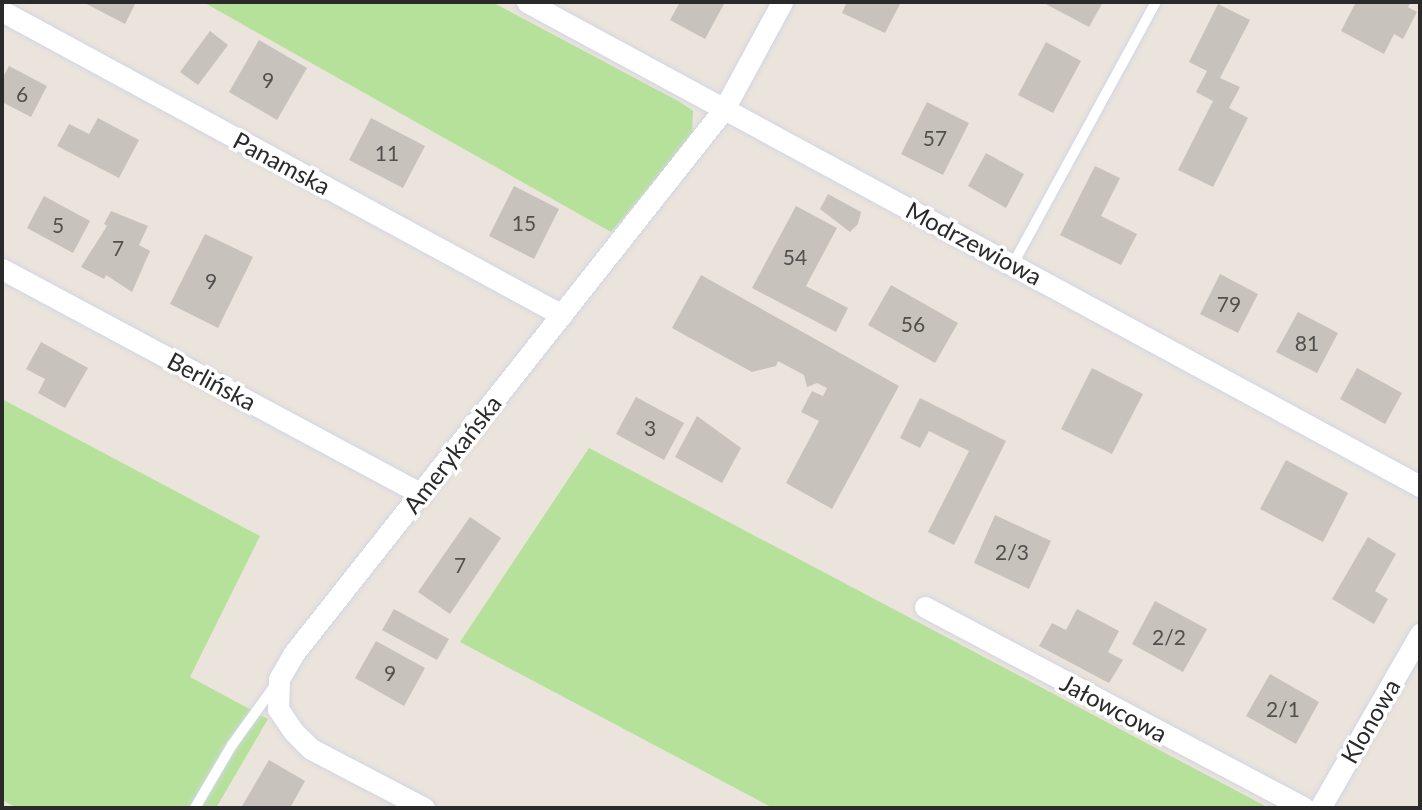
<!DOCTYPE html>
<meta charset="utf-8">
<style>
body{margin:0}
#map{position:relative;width:1422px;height:810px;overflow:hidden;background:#ebe4dc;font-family:Lato,sans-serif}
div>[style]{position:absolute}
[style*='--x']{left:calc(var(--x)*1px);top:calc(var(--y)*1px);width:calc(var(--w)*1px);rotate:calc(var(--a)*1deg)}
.green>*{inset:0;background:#b6e19a}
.building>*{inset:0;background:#c7c2bb}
.roads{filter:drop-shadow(0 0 2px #d1d5e2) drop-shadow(0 0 2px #d1d5e2)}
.lane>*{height:10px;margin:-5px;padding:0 5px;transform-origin:5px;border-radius:5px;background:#fff}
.street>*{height:21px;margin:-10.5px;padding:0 10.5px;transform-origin:10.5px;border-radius:10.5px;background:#fff}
span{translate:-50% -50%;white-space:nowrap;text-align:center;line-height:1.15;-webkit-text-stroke:7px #fff;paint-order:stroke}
.number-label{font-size:21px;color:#51504e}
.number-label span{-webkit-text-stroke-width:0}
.street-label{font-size:24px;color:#2a2a2a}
.frame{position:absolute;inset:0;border:4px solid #2a2a2a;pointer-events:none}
</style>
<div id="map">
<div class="green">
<div style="clip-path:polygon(203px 2px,492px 2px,680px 102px,693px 111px,692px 138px,611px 232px)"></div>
<div style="clip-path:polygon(2px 399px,260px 536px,190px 677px,268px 719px,216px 808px,17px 808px,2px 800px)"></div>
<div style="clip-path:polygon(589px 448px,1269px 808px,773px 808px,460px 642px)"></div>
</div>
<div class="building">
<div style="clip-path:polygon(83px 2px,136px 2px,125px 24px)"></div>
<div style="clip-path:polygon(680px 2px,725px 2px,705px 39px,670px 20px)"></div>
<div style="clip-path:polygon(847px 2px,901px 2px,885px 33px,842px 13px)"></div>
<div style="clip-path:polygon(1042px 2px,1103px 2px,1089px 27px)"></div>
<div style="clip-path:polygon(1356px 2px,1411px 2px,1408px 7px,1417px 12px,1403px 39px,1394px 34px,1384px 54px,1341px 31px)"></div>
<div style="clip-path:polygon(1218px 4px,1250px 20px,1220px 78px,1240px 87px,1229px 108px,1248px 118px,1213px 187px,1178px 170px,1213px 101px,1196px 92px,1207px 71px,1189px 62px)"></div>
<div style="clip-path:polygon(210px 31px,228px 45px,198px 85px,180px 72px)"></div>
<div style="clip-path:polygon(259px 40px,307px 68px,277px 120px,229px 92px)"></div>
<div style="clip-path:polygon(1046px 42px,1081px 61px,1053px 113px,1018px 95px)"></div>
<div style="clip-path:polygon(9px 66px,47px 86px,31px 117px,2px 102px,2px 79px)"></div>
<div style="clip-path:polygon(927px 102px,969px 123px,943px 175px,901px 154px)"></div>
<div style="clip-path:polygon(98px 118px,139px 140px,119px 178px,57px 146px,69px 124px,89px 134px)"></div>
<div style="clip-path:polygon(371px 118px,425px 146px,403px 188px,349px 160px)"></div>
<div style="clip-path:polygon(986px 153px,1024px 174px,1006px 208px,968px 186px)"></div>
<div style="clip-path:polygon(1095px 166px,1120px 178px,1101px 216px,1137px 234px,1121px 265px,1060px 235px)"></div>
<div style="clip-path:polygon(514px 186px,559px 209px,534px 259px,489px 236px)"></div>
<div style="clip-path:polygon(828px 194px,861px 212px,858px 224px,850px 232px,820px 209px)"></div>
<div style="clip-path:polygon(44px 196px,90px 221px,73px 253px,27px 228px)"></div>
<div style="clip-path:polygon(796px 206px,837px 228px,806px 286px,848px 308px,836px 332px,752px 288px)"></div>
<div style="clip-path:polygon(111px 211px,148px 226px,139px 245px,150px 251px,132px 292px,106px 275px,104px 279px,81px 267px,107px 226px,104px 224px)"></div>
<div style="clip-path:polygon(205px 234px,253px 257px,218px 328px,170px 304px)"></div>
<div style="clip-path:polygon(1220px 274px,1258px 294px,1238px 333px,1200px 314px)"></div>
<div style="clip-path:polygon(701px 275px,899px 386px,832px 509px,786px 483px,819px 421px,801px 412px,812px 391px,823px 396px,827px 388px,817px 383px,807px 387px,804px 375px,778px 361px,776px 366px,752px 372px,672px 328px)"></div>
<div style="clip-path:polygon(891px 285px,958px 323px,935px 363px,868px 325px)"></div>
<div style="clip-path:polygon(1298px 312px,1338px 333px,1317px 373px,1276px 352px)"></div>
<div style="clip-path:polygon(41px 342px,88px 368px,65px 408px,38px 393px,45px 379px,26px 369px)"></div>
<div style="clip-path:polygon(1092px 368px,1143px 394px,1112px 454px,1061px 429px)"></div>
<div style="clip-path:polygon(1357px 368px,1402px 393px,1385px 424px,1340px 399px)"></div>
<div style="clip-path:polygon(636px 397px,684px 423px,664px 460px,616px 434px)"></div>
<div style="clip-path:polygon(920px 398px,1006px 441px,954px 545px,928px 532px,969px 451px,929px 431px,920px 448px,900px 438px)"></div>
<div style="clip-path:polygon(697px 416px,741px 448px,722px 483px,675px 457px)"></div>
<div style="clip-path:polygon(1286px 460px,1348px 493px,1323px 542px,1260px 509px)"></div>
<div style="clip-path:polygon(995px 515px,1051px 541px,1029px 589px,974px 563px)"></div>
<div style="clip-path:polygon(470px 517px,501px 538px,450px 614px,418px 592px)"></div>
<div style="clip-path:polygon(1368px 537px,1396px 554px,1375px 591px,1388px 599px,1374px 624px,1332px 599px)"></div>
<div style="clip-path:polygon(1155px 601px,1207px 629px,1183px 672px,1132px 644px)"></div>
<div style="clip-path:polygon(394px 609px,449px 639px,437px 660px,382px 630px)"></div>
<div style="clip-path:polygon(1077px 609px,1119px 631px,1108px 652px,1123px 660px,1109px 683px,1039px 646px,1052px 623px,1066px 630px)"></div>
<div style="clip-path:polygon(376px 641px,425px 668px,404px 706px,355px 678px)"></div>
<div style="clip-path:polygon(1270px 674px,1319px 702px,1296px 744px,1246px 716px)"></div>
<div style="clip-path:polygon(269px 760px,305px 781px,290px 808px,241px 808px)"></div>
</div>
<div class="roads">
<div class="lane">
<div style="--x:1013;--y:264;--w:298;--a:-61.4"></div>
<div style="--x:195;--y:808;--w:73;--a:-59.6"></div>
<div style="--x:232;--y:745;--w:75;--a:-54.2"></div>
</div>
<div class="street">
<div style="--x:527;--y:2;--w:1016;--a:28.46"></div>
<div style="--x:2;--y:11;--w:637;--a:28.5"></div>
<div style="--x:2;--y:269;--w:476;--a:28.2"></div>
<div style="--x:925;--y:607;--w:429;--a:27.9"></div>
<div style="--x:424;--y:808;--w:127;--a:-152.4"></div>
<div style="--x:311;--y:749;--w:25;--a:-135"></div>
<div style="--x:293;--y:731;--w:27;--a:-124"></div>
<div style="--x:278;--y:709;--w:30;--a:-88"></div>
<div style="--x:279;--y:679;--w:30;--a:-60"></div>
<div style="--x:294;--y:653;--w:693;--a:-51.68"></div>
<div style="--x:724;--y:109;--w:122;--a:-61.5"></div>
<div style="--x:1320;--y:808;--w:201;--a:-60.1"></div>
</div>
</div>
<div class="number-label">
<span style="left:268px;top:80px">9</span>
<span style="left:22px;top:94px">6</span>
<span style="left:935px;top:138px">57</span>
<span style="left:387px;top:153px">11</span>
<span style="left:524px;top:223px">15</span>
<span style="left:58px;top:225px">5</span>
<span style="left:118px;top:248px">7</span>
<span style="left:795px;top:257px">54</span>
<span style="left:211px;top:281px">9</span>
<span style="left:1229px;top:304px">79</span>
<span style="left:913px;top:324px">56</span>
<span style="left:1307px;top:343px">81</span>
<span style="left:650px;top:428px">3</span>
<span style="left:1012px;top:552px">2/3</span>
<span style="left:460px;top:565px">7</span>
<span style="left:1169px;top:637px">2/2</span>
<span style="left:390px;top:673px">9</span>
<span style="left:1283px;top:709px">2/1</span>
</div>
<div class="street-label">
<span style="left:282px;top:163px;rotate:28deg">Panamska</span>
<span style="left:974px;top:243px;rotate:28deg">Modrzewiowa</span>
<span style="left:212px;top:381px;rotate:28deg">Berlińska</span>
<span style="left:452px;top:454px;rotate:-52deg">Amerykańska</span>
<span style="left:1114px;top:708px;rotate:28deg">Jałowcowa</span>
<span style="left:1370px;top:721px;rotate:-60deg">Klonowa</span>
</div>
<div class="frame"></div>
</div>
